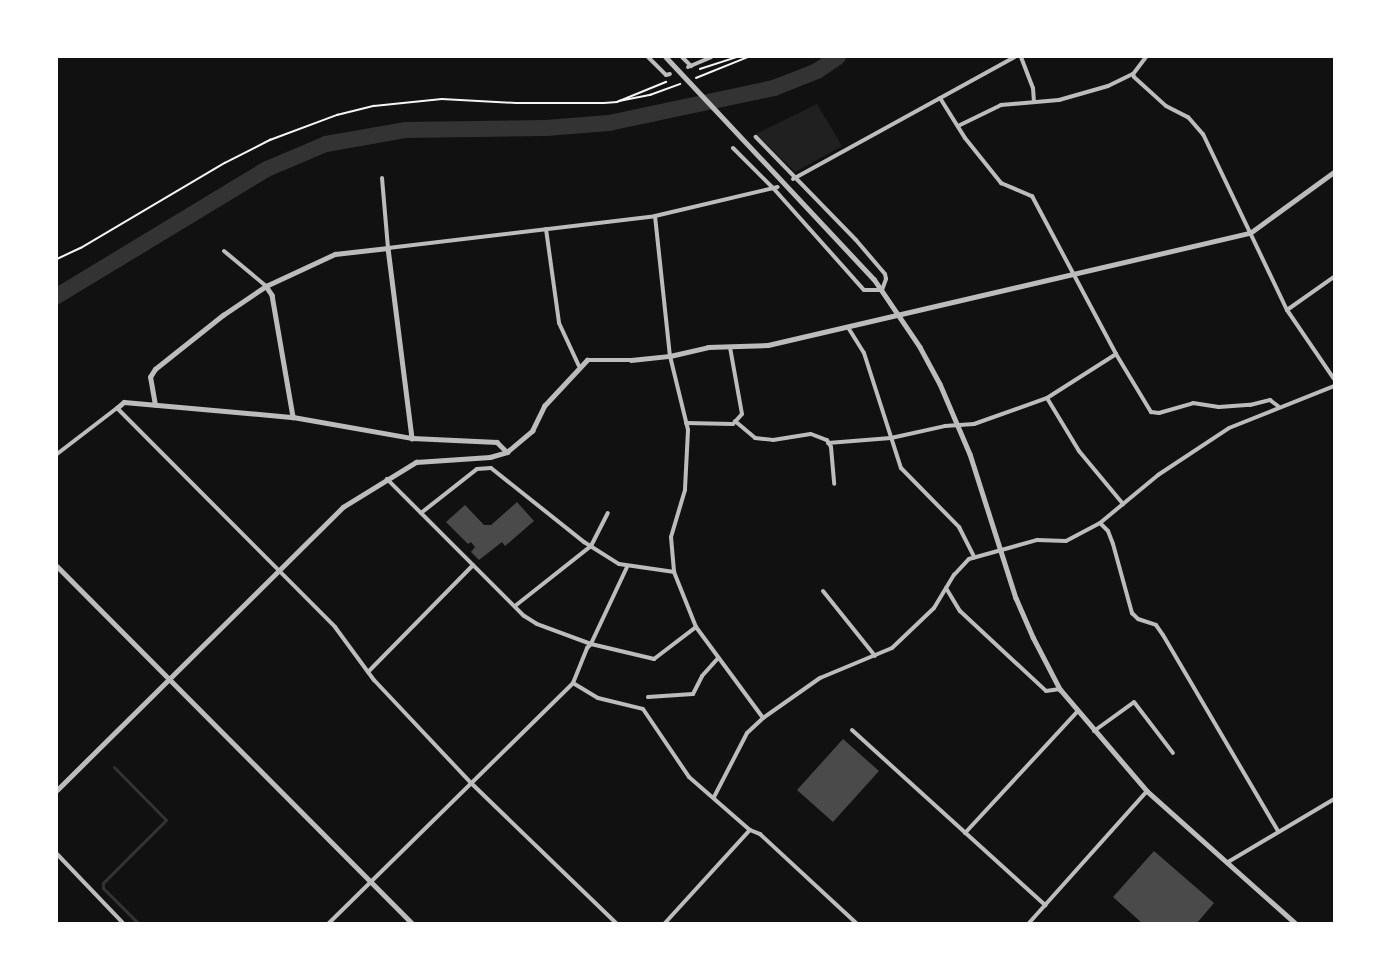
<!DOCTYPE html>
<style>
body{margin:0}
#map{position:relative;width:1391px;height:980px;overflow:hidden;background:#111;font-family:"Sofia Sans Condensed",sans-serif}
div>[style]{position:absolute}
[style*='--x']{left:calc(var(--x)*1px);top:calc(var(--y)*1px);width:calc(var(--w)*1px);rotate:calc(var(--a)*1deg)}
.green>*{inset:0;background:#202020}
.stream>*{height:3px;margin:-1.5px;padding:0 1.5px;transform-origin:1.5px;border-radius:1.5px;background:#333}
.river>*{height:16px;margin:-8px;padding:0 8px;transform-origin:8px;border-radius:8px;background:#333}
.building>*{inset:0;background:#4a4a4a}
.path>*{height:1.5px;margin:-0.75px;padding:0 0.75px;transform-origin:0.75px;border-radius:0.75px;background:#f5f5f5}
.minor>*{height:4px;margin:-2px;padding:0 2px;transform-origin:2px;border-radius:2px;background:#bcbcbc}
.tertiary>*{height:4.5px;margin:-2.25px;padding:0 2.25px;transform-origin:2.25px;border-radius:2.25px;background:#bcbcbc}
span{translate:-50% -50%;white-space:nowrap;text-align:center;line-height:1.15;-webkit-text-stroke:6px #fff;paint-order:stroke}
.frame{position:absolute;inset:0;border:58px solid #fff;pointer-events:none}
</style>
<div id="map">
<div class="green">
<div style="clip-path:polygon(817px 104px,842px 146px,795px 172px,756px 134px)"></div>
</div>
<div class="stream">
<div style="--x:114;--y:767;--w:74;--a:45.5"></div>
<div style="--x:166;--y:820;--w:89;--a:135"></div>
<div style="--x:103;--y:883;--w:5;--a:90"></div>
<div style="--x:103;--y:888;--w:49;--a:45"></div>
</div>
<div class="river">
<div style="--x:57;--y:296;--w:245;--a:-31.2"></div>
<div style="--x:267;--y:169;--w:64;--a:-23"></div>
<div style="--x:326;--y:144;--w:80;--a:-10"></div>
<div style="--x:405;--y:130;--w:141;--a:-0.8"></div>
<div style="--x:546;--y:128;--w:63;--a:-4.5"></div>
<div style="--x:609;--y:123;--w:169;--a:-12"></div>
<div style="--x:774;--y:88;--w:46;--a:-21.6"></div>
<div style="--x:817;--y:71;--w:25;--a:-34"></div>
</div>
<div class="building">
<div style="clip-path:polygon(517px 502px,534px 521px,505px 546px,502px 542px,479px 560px,471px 552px,475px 547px,471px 542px,468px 544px,446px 522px,465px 505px,484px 525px,491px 525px)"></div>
<div style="clip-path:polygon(843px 739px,879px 771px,833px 822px,797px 790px)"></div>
<div style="clip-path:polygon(1154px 851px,1214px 903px,1197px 923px,1142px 923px,1113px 897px)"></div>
</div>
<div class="path">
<div style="--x:700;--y:69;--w:38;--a:-18"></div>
<div style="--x:696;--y:78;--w:56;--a:-22"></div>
<div style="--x:619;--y:101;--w:32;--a:-11"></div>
<div style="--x:650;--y:95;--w:32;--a:-20"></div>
<div style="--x:57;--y:259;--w:26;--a:-25"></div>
<div style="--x:81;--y:248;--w:167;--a:-30.6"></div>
<div style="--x:225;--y:163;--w:51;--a:-27.1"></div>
<div style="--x:270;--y:140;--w:72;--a:-20.5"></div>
<div style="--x:337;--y:115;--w:38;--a:-14"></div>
<div style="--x:374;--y:106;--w:68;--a:-5.9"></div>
<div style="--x:442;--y:99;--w:74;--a:3.1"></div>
<div style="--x:516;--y:103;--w:88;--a:0"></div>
<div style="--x:604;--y:103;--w:13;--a:-4"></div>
<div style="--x:617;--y:102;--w:53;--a:-22.2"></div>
</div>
<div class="minor">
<div style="--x:648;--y:57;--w:25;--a:45"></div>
<div style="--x:666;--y:75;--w:4;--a:-14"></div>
<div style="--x:682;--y:57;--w:13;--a:45"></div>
<div style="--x:1021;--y:57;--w:33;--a:69"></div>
<div style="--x:1033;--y:88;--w:13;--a:86"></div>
<div style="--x:1146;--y:57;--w:21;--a:127"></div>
<div style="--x:1133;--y:74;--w:3;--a:72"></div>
<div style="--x:1134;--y:77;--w:43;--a:42.2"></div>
<div style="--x:1166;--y:106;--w:25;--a:27"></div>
<div style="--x:1188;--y:117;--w:23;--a:49"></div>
<div style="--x:1203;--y:134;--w:195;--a:64.5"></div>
<div style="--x:1287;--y:310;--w:83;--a:55.7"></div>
<div style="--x:688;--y:67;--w:25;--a:-23"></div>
<div style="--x:940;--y:98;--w:47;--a:58"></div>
<div style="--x:965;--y:138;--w:58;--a:51.3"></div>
<div style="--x:1001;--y:183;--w:34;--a:23"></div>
<div style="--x:1032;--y:196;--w:179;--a:62"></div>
<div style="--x:1116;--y:354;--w:68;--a:58.9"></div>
<div style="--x:1151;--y:412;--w:8;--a:7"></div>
<div style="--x:1159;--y:413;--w:35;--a:-16"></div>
<div style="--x:1193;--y:403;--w:26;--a:9"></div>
<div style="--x:1219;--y:407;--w:31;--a:-4"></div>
<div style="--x:1250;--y:405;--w:21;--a:-14"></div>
<div style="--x:1270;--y:400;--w:10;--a:37"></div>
<div style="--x:958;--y:126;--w:48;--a:-26"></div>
<div style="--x:1001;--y:105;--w:58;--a:-4.9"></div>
<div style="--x:1059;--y:100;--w:51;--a:-15.9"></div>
<div style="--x:1108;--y:86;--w:28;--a:-26"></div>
<div style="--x:733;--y:148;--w:58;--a:45"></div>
<div style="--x:774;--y:189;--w:135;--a:48.3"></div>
<div style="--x:864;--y:290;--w:18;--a:0"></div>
<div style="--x:882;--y:290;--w:12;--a:-70"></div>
<div style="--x:886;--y:279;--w:5;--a:-101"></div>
<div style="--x:885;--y:274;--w:45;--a:-130.5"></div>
<div style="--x:856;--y:240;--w:144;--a:-134.2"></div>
<div style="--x:382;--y:178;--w:70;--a:85.1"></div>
<div style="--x:388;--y:248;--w:269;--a:-6.8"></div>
<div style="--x:655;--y:216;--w:126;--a:-13.3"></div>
<div style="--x:793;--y:179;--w:253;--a:-28.8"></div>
<div style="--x:655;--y:216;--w:141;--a:83.9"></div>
<div style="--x:670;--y:356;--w:76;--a:76.3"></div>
<div style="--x:688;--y:430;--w:60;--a:92.9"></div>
<div style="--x:685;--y:490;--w:49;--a:106.6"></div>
<div style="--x:671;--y:537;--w:35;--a:85"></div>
<div style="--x:674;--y:572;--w:59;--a:68.2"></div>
<div style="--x:696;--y:627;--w:113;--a:53.6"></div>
<div style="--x:546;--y:229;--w:95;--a:82.1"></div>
<div style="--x:559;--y:323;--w:47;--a:65.1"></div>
<div style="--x:224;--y:251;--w:55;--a:39.8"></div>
<div style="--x:1287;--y:310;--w:57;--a:-35.1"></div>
<div style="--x:849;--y:329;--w:28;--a:58"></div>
<div style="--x:864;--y:353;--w:121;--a:72.2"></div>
<div style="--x:901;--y:468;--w:83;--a:45.5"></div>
<div style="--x:959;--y:527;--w:34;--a:63"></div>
<div style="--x:1047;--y:398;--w:62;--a:58.9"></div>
<div style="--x:1079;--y:451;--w:69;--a:50.3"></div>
<div style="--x:735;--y:421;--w:26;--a:40"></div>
<div style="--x:755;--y:438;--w:18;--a:6"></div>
<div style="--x:773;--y:440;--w:38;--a:-9"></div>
<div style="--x:811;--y:434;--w:17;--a:21"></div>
<div style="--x:827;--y:440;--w:8;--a:60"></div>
<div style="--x:831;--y:447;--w:37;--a:85"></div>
<div style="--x:686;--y:423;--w:47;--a:1.2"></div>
<div style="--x:733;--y:424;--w:13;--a:-48"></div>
<div style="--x:742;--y:414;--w:68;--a:-100.2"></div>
<div style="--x:828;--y:443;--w:63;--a:-4.5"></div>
<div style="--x:891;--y:438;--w:55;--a:-12.5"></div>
<div style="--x:945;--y:426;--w:29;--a:-4"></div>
<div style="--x:974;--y:424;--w:77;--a:-19.6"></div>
<div style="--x:1047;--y:398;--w:82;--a:-32.5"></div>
<div style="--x:57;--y:454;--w:76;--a:-37.5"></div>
<div style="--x:117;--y:408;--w:309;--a:45.1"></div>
<div style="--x:335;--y:627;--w:66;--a:53.7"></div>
<div style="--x:374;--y:680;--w:140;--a:46.7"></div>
<div style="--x:470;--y:782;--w:203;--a:44"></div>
<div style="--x:421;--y:513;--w:71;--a:-38.2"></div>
<div style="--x:477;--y:469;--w:14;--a:-4"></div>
<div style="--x:491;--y:468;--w:119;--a:38.5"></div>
<div style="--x:584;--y:542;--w:41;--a:32.2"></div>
<div style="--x:619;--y:564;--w:56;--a:8.3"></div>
<div style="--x:1100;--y:523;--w:11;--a:45"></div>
<div style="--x:1108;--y:531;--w:14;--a:69"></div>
<div style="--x:1113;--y:544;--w:72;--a:74.6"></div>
<div style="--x:1132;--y:613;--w:8;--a:45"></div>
<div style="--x:1138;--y:619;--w:19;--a:18"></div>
<div style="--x:1156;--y:625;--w:12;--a:55"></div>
<div style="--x:1163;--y:635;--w:227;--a:59.6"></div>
<div style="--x:627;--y:567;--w:85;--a:115.1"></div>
<div style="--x:591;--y:644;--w:65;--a:13.4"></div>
<div style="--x:654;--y:659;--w:53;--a:-37.3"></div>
<div style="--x:946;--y:588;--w:27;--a:59"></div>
<div style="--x:960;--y:611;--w:117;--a:42.9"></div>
<div style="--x:1046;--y:691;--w:14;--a:-8"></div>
<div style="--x:823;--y:591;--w:83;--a:51.3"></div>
<div style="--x:515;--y:606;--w:97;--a:-38.3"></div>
<div style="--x:591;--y:546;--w:37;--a:-63"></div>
<div style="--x:368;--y:672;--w:150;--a:-45.5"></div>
<div style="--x:573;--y:683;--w:29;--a:31"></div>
<div style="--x:598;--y:698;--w:46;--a:13.7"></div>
<div style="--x:643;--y:709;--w:82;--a:55.9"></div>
<div style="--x:689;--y:777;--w:81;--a:41"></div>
<div style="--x:648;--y:697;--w:45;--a:-3.8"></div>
<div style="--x:693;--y:694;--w:20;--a:-63"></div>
<div style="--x:702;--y:676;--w:24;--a:-48"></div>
<div style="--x:852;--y:730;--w:261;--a:42.2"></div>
<div style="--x:1094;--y:731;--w:49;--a:-35.9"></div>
<div style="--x:1134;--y:702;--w:64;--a:52.6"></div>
<div style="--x:714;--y:797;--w:72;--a:-62.7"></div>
<div style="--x:747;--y:733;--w:22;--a:-43"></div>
<div style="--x:763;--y:718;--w:70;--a:-35.1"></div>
<div style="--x:820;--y:678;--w:78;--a:-22.6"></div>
<div style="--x:892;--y:648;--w:58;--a:-43.6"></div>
<div style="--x:934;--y:608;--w:39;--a:-59"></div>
<div style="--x:954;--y:575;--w:22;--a:-47"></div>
<div style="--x:969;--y:559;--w:71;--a:-15.6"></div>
<div style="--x:1037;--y:540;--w:29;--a:2"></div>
<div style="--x:1066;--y:541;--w:38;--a:-28"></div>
<div style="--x:1100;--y:523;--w:75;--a:-39.6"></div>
<div style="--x:1158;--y:475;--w:85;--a:-33.5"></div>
<div style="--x:1229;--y:428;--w:113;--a:-21.8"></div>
<div style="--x:965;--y:833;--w:166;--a:-47.2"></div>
<div style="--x:57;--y:854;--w:95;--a:46.3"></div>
<div style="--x:1228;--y:862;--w:123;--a:-30.7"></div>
<div style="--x:329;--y:923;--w:342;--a:-44.5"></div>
<div style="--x:573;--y:683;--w:38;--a:-68"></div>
<div style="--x:587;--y:648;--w:6;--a:-45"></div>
<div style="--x:591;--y:644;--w:58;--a:-159.7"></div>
<div style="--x:537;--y:624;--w:15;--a:-148"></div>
<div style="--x:524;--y:616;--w:194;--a:-135"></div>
<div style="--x:665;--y:923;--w:126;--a:-47.6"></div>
<div style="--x:750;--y:830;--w:11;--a:22"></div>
<div style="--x:760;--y:834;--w:131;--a:42.8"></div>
<div style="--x:1029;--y:923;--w:177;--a:-48.2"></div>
</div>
<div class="tertiary">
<div style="--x:666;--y:57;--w:304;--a:46.9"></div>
<div style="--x:874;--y:279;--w:82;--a:55.9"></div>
<div style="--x:920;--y:347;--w:42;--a:61.6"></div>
<div style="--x:940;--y:384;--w:76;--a:66.8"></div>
<div style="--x:970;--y:454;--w:151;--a:72.3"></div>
<div style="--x:1016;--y:598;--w:43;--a:66.4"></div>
<div style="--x:1033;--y:637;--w:59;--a:62.6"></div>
<div style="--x:1060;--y:689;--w:134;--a:49.5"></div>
<div style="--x:1147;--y:791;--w:198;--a:41.7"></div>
<div style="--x:266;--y:286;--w:11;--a:56"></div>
<div style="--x:272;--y:295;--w:124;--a:80.2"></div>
<div style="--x:155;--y:405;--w:28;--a:-100"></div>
<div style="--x:150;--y:377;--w:9;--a:-58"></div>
<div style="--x:155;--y:369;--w:87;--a:-38.5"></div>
<div style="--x:223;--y:315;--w:52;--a:-34"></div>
<div style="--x:266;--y:286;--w:76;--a:-24.9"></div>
<div style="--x:335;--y:254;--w:53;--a:-6.5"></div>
<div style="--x:388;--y:248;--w:192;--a:82.8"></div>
<div style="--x:117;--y:408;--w:9;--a:-41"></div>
<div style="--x:124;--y:402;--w:170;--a:5.1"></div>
<div style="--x:293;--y:417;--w:121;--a:10"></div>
<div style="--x:412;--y:438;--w:85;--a:2.7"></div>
<div style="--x:497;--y:442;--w:14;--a:45"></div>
<div style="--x:57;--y:566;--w:503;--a:45.16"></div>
<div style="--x:57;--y:790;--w:402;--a:-44.7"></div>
<div style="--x:343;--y:507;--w:86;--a:-31.7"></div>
<div style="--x:416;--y:462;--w:74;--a:-3.9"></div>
<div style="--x:490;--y:457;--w:18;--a:-16"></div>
<div style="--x:507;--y:452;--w:33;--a:-40"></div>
<div style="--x:532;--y:431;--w:28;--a:-64"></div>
<div style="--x:544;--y:406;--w:63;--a:-46.9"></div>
<div style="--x:587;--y:360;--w:44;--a:0"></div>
<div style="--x:631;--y:360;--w:39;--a:-6"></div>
<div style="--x:670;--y:356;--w:39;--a:-13"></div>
<div style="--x:708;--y:347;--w:60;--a:-1.9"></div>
<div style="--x:768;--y:345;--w:495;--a:-13.1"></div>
<div style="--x:1250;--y:233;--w:104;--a:-36"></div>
</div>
<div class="frame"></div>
</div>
